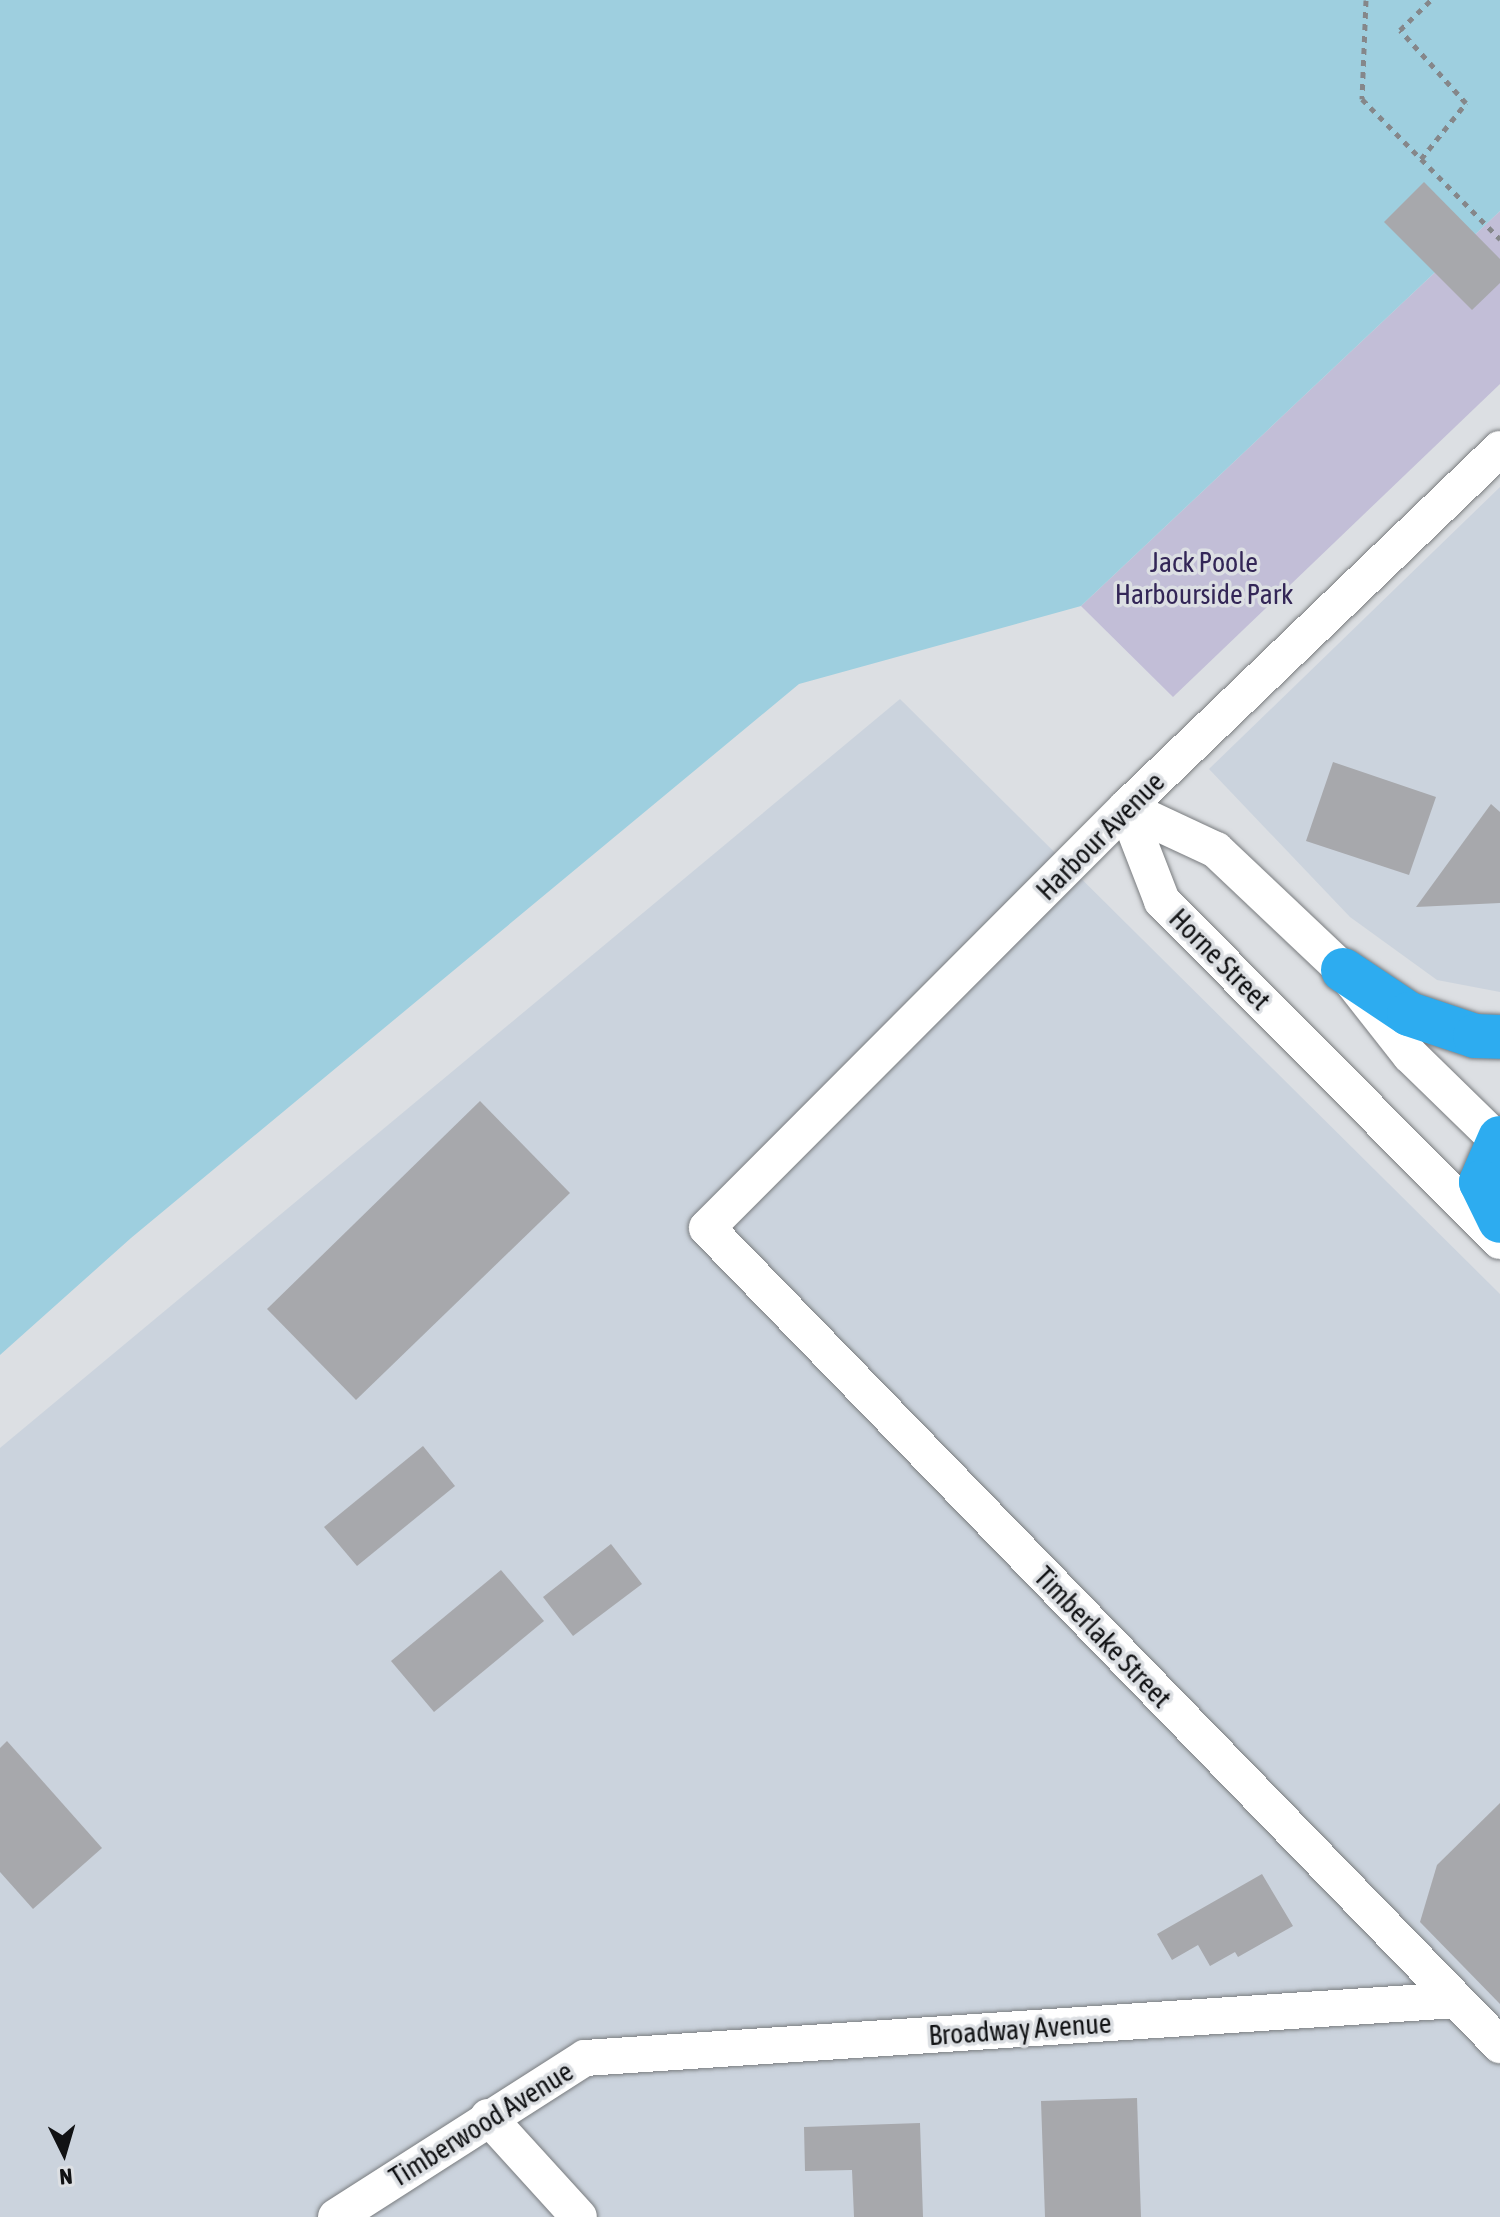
<!DOCTYPE html>
<style>
body{margin:0}
#map{position:relative;width:1500px;height:2217px;overflow:hidden;background:#dcdfe3;font-family:"Asap Condensed",sans-serif}
div>[style]{position:absolute}
[style*='--x']{left:calc(var(--x)*1px);top:calc(var(--y)*1px);width:calc(var(--w)*1px);rotate:calc(var(--a)*1deg)}
.built>*{inset:0;background:#cbd3dd}
.green>*{inset:0;background:#c2bed7}
.water>*{inset:0;background:#9ecfdf}
.building>*{inset:0;background:#a7a8ac}
.path>*{height:5px;margin-top:-2.5px;transform-origin:0;background:repeating-linear-gradient(90deg,#85878a 0 6px,transparent 0 12px)}
.roads{filter:drop-shadow(0 0 2px #797c7f) drop-shadow(0 0 2px #797c7f)}
.minor>*{height:36px;margin:-18px;padding:0 18px;transform-origin:18px;border-radius:18px;background:#fff}
.motorway>*{height:44px;margin:-22px;padding:0 22px;transform-origin:22px;border-radius:22px;background:#2dacf0}
span{translate:-50% -50%;white-space:nowrap;text-align:center;line-height:1.15;-webkit-text-stroke:7px #dcdfe3;paint-order:stroke}
.park-label{font-size:28px;color:#332657}
.street-label{font-size:28px;color:#111214}
.north{position:absolute;left:24px;top:2113px;width:80px;height:80px;-webkit-text-stroke:6px #dcdfe3;paint-order:stroke;rotate:175deg;font-size:22px;font-weight:700;line-height:32px;text-align:center;color:#111214}
.north::after{content:'';display:block;margin:auto;width:28px;height:36px;background:#111214;clip-path:polygon(50% 0,100% 100%,50% 72%,0 100%)}
</style>
<div id="map">
<div class="built">
<div style="clip-path:polygon(1500px 487px,1500px 992px,1437px 980px,1350px 917px,1209px 769px)"></div>
<div style="clip-path:polygon(900px 699px,1500px 1294px,1500px 2217px,0 2217px,0 1448px)"></div>
</div>
<div class="green">
<div style="clip-path:polygon(1500px 211px,1500px 384px,1173px 697px,1081px 606px)"></div>
</div>
<div class="water">
<div style="clip-path:polygon(0 0,1500px 0,1500px 211px,1081px 606px,799px 684px,131px 1238px,0 1355px)"></div>
</div>
<div class="building">
<div style="clip-path:polygon(1424px 182px,1500px 259px,1500px 283px,1472px 310px,1384px 222px)"></div>
<div style="clip-path:polygon(1333px 762px,1436px 797px,1409px 875px,1306px 841px)"></div>
<div style="clip-path:polygon(1491px 804px,1500px 812px,1500px 903px,1416px 907px)"></div>
<div style="clip-path:polygon(480px 1101px,570px 1193px,356px 1400px,267px 1309px)"></div>
<div style="clip-path:polygon(423px 1446px,455px 1486px,357px 1566px,324px 1527px)"></div>
<div style="clip-path:polygon(611px 1544px,642px 1584px,573px 1636px,543px 1597px)"></div>
<div style="clip-path:polygon(501px 1570px,544px 1621px,434px 1712px,391px 1661px)"></div>
<div style="clip-path:polygon(7px 1741px,102px 1848px,33px 1909px,0 1872px,0 1748px)"></div>
<div style="clip-path:polygon(1500px 1803px,1500px 2004px,1420px 1922px,1437px 1865px)"></div>
<div style="clip-path:polygon(1262px 1874px,1293px 1926px,1238px 1957px,1235px 1952px,1210px 1966px,1198px 1945px,1172px 1960px,1157px 1934px)"></div>
<div style="clip-path:polygon(1137px 2098px,1141px 2217px,1045px 2217px,1041px 2101px)"></div>
<div style="clip-path:polygon(920px 2123px,923px 2217px,854px 2217px,852px 2170px,805px 2171px,804px 2127px)"></div>
</div>
<div class="path">
<div style="--x:1366;--y:0;--w:99;--a:92.3"></div>
<div style="--x:1362;--y:99;--w:197;--a:45.4"></div>
<div style="--x:1421;--y:159;--w:72;--a:-51.2"></div>
<div style="--x:1466;--y:103;--w:98;--a:-132.1"></div>
<div style="--x:1400;--y:30;--w:43;--a:-44.1"></div>
</div>
<div class="roads">
<div class="minor">
<div style="--x:1500;--y:449;--w:518;--a:136.17"></div>
<div style="--x:1126;--y:808;--w:593;--a:134.93"></div>
<div style="--x:707;--y:1228;--w:1139;--a:45.85"></div>
<div style="--x:1126;--y:808;--w:100;--a:68.8"></div>
<div style="--x:1162;--y:901;--w:479;--a:45.2"></div>
<div style="--x:1126;--y:808;--w:99;--a:25"></div>
<div style="--x:1216;--y:850;--w:175;--a:43.4"></div>
<div style="--x:1343;--y:970;--w:108;--a:51.8"></div>
<div style="--x:1410;--y:1055;--w:122;--a:44.3"></div>
<div style="--x:488;--y:2117;--w:135;--a:47.7"></div>
<div style="--x:336;--y:2217;--w:295;--a:-32.6"></div>
<div style="--x:585;--y:2058;--w:872;--a:-3.81"></div>
</div>
<div class="motorway">
<div style="--x:1343;--y:970;--w:79;--a:33.7"></div>
<div style="--x:1409;--y:1014;--w:70;--a:18.4"></div>
<div style="--x:1475;--y:1036;--w:25;--a:2"></div>
<div style="--x:1500;--y:1138;--w:48;--a:113.4"></div>
<div style="--x:1481;--y:1182;--w:43;--a:64"></div>
</div>
</div>
<div class="park-label">
<span style="left:1204px;top:578px">Jack Poole<br>Harbourside Park</span>
</div>
<div class="street-label">
<span style="left:1100px;top:836px;rotate:-45deg">Harbour Avenue</span>
<span style="left:1220px;top:959px;rotate:45deg">Horne Street</span>
<span style="left:1103px;top:1637px;rotate:46deg">Timberlake Street</span>
<span style="left:1020px;top:2029px;rotate:-4deg">Broadway Avenue</span>
<span style="left:481px;top:2124px;rotate:-32deg">Timberwood Avenue</span>
</div>
<div class="north">N</div>
</div>
